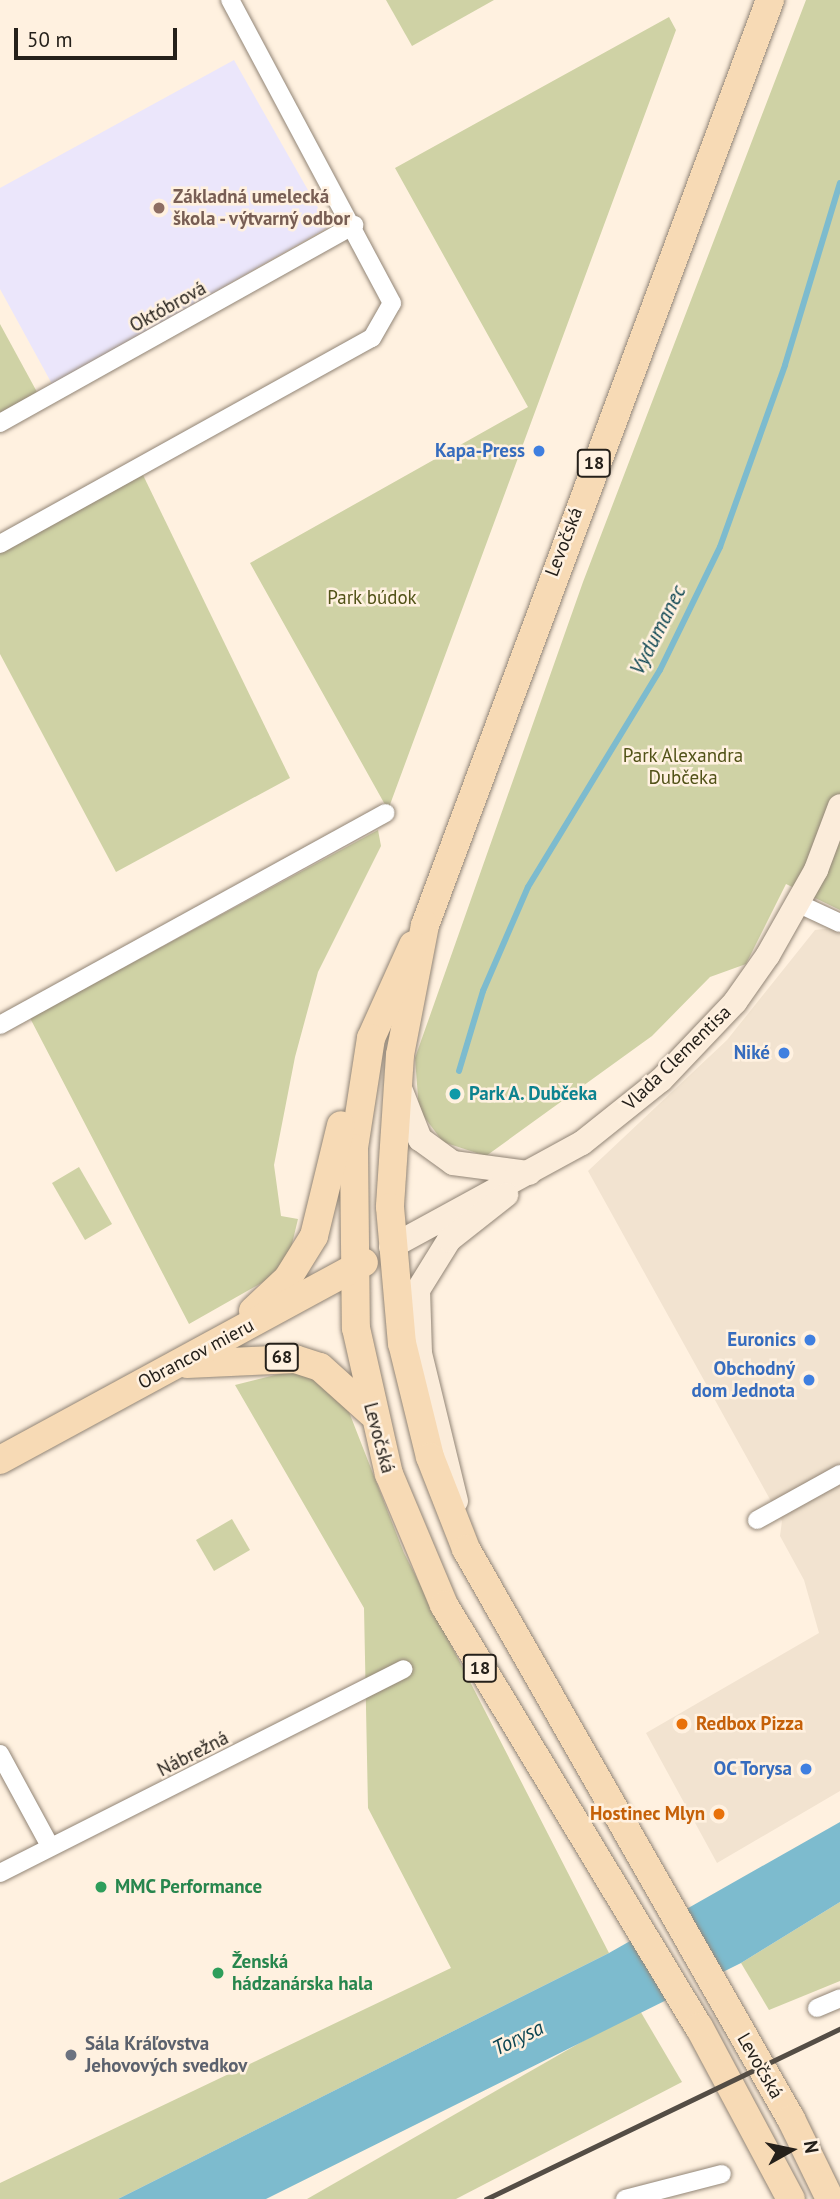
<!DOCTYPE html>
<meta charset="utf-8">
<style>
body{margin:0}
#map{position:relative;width:840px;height:2199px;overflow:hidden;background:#fff1e0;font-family:"PT Sans",sans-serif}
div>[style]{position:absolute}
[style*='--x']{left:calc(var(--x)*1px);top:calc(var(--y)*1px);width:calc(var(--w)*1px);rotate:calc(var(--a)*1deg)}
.commercial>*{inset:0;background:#f2e3d0}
.education>*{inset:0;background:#ebe6fb}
.green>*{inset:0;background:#cfd2a5}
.water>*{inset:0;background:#7dbbce}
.pier>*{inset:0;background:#fff1e0}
.stream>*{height:6px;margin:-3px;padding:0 3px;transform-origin:3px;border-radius:3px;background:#7dbbce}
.roads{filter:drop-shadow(0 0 2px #928576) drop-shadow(0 0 2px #928576)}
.street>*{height:18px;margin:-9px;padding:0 9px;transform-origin:9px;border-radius:9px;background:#fff}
.secondary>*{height:24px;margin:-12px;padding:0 12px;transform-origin:12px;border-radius:12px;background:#fbecda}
.primary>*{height:28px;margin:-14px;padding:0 14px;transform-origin:14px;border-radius:14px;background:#f7dab5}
.rail>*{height:5px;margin:-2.5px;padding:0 2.5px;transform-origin:2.5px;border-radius:2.5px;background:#544d45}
.dots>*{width:19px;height:19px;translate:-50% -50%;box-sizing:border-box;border:4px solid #fff1e0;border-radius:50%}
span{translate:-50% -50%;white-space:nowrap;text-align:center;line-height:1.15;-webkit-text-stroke:5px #fff1e0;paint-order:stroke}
.shield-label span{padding:2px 5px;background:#fff1e0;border:2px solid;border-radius:5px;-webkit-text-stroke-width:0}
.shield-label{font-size:18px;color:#25201a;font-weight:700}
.education-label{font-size:19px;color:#785e54;font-weight:700}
.left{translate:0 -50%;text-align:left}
.street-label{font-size:19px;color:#25201a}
.shop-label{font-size:19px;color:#366cbe;font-weight:700}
.right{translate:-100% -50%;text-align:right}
.park-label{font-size:19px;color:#515217}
.culture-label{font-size:19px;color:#0d838f;font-weight:700}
.food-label{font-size:19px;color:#c56008;font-weight:700}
.leisure-label{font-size:19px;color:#27864d;font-weight:700}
.worship-label{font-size:19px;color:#5b616d;font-weight:700}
.water-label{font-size:21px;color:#0c4552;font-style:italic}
.north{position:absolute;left:756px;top:2115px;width:70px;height:70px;-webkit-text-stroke:5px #fff1e0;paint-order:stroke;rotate:81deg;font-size:19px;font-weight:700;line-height:28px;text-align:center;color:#25201a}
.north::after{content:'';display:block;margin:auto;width:24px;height:32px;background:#25201a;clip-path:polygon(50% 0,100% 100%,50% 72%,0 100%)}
.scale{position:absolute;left:14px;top:28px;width:163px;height:32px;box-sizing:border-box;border:4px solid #25201a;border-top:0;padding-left:9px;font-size:21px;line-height:24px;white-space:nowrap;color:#25201a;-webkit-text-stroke:5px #fff1e0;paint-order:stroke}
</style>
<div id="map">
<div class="commercial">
<div style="clip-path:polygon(840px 927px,840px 1791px,717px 1863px,646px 1733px,819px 1633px,804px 1580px,780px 1536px,782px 1521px,588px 1171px,727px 1040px,815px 930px)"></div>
</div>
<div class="education">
<div style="clip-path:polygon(234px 60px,329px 227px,52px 384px,0 289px,0 188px)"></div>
</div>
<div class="green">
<div style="clip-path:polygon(386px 0,494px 0,412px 46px)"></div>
<div style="clip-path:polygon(806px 0,840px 0,840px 910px,786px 884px,746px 964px,710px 977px,652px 1036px,486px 1156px,443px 1142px,419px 1110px,415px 1058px,583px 582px)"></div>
<div style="clip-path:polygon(669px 17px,676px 30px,388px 810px,250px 563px,528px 407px,395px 168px)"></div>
<div style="clip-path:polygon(0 324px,37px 392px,0 413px)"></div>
<div style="clip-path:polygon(143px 475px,290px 778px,116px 872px,0 654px,0 552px)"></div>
<div style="clip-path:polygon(378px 830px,381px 846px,318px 972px,295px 1057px,274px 1165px,281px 1216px,298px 1219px,286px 1269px,189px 1324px,30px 1018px)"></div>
<div style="clip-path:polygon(79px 1167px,112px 1224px,85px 1240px,52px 1183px)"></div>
<div style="clip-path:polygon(295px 1370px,342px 1394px,404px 1553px,609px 1953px,118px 2199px,0 2199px,0 2183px,451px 1968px,368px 1808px,364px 1608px,235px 1385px)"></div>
<div style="clip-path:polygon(232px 1519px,250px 1550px,214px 1571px,196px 1540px)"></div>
<div style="clip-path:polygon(840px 1902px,840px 1981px,769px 2010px,741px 1963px)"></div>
<div style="clip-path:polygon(639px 2009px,682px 2082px,456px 2199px,307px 2199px)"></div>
</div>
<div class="water">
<div style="clip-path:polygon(840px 1822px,840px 1902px,741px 1963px,266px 2199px,118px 2199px,609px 1953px)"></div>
</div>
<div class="pier">
<div style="clip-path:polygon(676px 1910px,712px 1980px,680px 1995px,641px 1930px)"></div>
</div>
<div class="stream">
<div style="--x:459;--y:1071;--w:84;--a:-73.3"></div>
<div style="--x:483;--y:991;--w:113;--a:-66.6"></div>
<div style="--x:528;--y:887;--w:254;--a:-58.7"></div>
<div style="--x:660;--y:670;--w:137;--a:-64"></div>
<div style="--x:720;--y:547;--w:193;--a:-70.3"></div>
<div style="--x:785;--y:365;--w:190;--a:-73.2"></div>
</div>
<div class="roads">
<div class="street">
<div style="--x:0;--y:423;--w:406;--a:-29.2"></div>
<div style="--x:0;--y:544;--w:425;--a:-29"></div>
<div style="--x:372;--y:338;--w:40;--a:-60.3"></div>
<div style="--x:392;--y:303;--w:344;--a:-118.1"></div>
<div style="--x:799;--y:904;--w:45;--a:24.9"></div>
<div style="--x:0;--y:1025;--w:440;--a:-28.8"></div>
<div style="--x:757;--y:1520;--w:95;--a:-29"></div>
<div style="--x:0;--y:1754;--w:105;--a:61.5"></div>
<div style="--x:0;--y:1873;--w:452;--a:-26.8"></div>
<div style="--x:817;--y:2008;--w:25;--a:-23"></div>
<div style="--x:625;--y:2199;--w:100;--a:-14.5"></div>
</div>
<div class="secondary">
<div style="--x:401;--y:1091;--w:52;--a:68.4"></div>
<div style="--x:420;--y:1139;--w:41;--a:36"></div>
<div style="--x:453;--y:1163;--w:77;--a:7.5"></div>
<div style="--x:391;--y:1247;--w:217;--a:-28.6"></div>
<div style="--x:582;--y:1143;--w:101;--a:-38.6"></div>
<div style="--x:661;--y:1080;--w:108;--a:-46.5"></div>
<div style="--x:735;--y:1002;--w:57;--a:-54.9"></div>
<div style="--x:768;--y:955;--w:98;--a:-60.5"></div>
<div style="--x:816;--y:870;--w:68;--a:-69.4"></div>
<div style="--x:456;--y:1501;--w:152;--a:-103.7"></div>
<div style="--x:420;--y:1353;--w:63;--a:-91.8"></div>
<div style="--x:418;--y:1290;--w:59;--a:-58.2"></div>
<div style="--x:449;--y:1240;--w:73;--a:-38.3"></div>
</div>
<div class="primary">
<div style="--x:770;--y:0;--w:987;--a:110.45"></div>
<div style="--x:425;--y:925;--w:132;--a:100.9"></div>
<div style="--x:400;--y:1055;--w:152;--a:93.8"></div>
<div style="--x:390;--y:1207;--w:137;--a:85"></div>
<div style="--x:402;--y:1343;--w:117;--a:76.2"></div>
<div style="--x:430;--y:1457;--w:99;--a:68.6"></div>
<div style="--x:466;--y:1549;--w:656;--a:60.31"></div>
<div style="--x:791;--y:2119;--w:89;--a:64"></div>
<div style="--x:413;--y:945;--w:102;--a:114.3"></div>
<div style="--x:371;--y:1038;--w:111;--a:98.8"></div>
<div style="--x:354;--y:1148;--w:180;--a:89.4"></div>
<div style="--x:356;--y:1328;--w:150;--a:77.3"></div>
<div style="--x:389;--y:1474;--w:142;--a:67.2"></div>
<div style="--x:444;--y:1605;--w:493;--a:58.9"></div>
<div style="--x:699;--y:2027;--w:195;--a:61.9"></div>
<div style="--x:253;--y:1311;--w:48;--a:-43.3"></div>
<div style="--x:288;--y:1278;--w:49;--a:-58.2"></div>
<div style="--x:314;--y:1236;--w:114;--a:-76.3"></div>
<div style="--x:187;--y:1364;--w:108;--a:-2.7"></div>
<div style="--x:295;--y:1359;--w:26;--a:18"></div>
<div style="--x:320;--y:1367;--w:69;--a:42"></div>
<div style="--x:0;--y:1460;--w:414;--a:-28.5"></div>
</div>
</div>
<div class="rail">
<div style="--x:486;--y:2199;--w:393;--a:-25.7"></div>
</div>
<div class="dots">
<div style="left:159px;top:208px;background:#8d6e63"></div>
<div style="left:539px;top:451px;background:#3f7fe0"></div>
<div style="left:784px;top:1053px;background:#3f7fe0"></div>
<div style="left:455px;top:1094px;background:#0f9aa8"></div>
<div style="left:810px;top:1340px;background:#3f7fe0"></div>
<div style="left:809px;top:1380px;background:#3f7fe0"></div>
<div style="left:682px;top:1724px;background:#e8710a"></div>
<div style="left:806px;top:1769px;background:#3f7fe0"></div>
<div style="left:719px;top:1814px;background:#e8710a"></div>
<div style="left:101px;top:1887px;background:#2e9e5b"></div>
<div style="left:218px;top:1973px;background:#2e9e5b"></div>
<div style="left:71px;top:2055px;background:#6b7280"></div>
</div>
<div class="shield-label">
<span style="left:594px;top:463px">18</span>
<span style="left:282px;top:1357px">68</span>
<span style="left:480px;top:1668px">18</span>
</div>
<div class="education-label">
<span class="left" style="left:173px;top:208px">Základná umelecká<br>škola - výtvarný odbor</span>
</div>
<div class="street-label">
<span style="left:168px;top:307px;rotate:-29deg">Októbrová</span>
<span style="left:564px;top:542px;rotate:-69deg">Levočská</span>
<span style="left:677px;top:1058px;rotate:-44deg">Vlada Clementisa</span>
<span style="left:196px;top:1354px;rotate:-28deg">Obrancov mieru</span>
<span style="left:379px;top:1438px;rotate:75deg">Levočská</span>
<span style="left:193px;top:1754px;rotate:-27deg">Nábrežná</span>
<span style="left:760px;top:2066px;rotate:60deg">Levočská</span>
</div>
<div class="shop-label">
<span class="right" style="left:525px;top:451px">Kapa-Press</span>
<span class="right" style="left:770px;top:1053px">Niké</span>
<span class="right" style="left:796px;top:1340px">Euronics</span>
<span class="right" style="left:795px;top:1380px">Obchodný<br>dom Jednota</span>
<span class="right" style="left:792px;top:1769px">OC Torysa</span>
</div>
<div class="park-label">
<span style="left:372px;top:598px">Park búdok</span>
<span style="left:683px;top:767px">Park Alexandra<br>Dubčeka</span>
</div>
<div class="culture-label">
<span class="left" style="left:469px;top:1094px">Park A. Dubčeka</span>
</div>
<div class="food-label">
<span class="left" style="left:696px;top:1724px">Redbox Pizza</span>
<span class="right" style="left:705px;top:1814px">Hostinec Mlyn</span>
</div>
<div class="leisure-label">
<span class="left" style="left:115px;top:1887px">MMC Performance</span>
<span class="left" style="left:232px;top:1973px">Ženská<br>hádzanárska hala</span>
</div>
<div class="worship-label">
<span class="left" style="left:85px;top:2055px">Sála Kráľovstva<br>Jehovových svedkov</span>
</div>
<div class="water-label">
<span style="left:658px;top:630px;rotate:-63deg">Vydumanec</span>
<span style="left:518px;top:2038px;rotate:-26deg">Torysa</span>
</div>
<div class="north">N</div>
<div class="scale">50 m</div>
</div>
